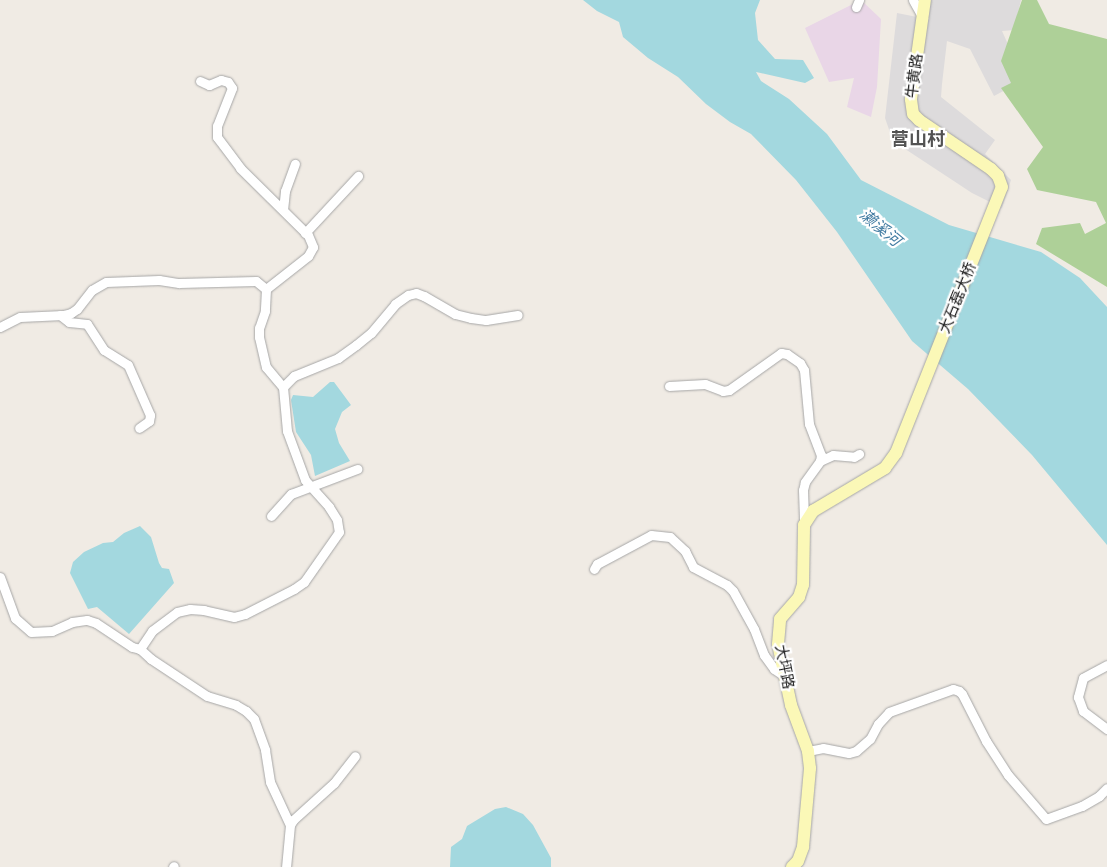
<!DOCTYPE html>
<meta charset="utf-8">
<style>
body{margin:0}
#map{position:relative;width:1107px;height:867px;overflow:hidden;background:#f0ebe4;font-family:Rubik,"Noto Sans SC",sans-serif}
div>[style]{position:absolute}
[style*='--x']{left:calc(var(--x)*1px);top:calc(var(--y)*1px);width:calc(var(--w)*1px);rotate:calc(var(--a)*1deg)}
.residential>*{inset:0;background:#dddbdc}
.industrial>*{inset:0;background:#e9d6e7}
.forest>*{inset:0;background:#aed098}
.water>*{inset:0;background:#a3d8df}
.roads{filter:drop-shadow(0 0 1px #a6a6a6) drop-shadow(0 0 1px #a6a6a6)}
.street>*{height:9px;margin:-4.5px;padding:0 4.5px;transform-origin:4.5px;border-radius:4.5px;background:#fff}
.secondary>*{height:12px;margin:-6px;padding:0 6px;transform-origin:6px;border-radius:6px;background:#fbf8b7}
span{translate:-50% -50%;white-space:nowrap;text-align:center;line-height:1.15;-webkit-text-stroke:4.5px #fff;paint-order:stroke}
.street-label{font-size:15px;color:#1f1f1f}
.water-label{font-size:16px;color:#427ca2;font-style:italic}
.quarter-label{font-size:18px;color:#525252;font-weight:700}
</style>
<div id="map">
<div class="residential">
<div style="clip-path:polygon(926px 0,1021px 0,1014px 30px,1002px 31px,1024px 80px,994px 96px,970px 49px,947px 41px,942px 84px,941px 97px,995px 140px,985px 154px,1011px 180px,1002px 208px,972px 193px,893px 141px,885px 118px,897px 13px,922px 18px)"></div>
</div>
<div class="industrial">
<div style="clip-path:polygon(861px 0,881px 19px,877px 87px,871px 117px,847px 107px,854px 78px,829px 82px,805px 28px)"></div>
</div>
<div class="forest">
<div style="clip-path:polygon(1022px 0,1037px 0,1049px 24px,1107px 39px,1107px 287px,1036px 244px,1042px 228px,1080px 223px,1085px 234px,1106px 223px,1096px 202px,1037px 190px,1027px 169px,1043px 147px,1001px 88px,1011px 83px,1001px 61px)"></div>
</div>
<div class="water">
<div style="clip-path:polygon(583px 0,760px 0,755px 13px,758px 40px,775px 59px,803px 60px,814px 78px,805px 83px,756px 72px,761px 81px,789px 99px,827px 134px,861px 180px,949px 225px,1041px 252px,1080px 278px,1107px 307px,1107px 545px,1032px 455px,968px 389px,912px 341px,837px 232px,796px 180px,751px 134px,730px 122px,706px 104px,678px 77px,648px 58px,623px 37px,619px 22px,597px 11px)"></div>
<div style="clip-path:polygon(330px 382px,334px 382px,351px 405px,342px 412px,335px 429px,339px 443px,350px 461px,315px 476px,311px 455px,296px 432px,291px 400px,293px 395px,313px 397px)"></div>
<div style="clip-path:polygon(140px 526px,151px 537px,159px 563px,162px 568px,169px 569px,174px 583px,129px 634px,97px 607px,88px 609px,70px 573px,73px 562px,84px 552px,103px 543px,113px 542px,124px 533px)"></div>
<div style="clip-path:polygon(506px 807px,523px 814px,533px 825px,551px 858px,551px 867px,450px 867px,451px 847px,462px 839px,467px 826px,495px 809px)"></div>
</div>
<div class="roads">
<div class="street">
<div style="--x:913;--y:0;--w:21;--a:61"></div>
<div style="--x:856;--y:7;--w:8;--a:-67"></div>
<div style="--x:200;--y:81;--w:10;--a:24"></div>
<div style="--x:209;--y:85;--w:13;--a:-23"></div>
<div style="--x:221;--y:80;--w:7;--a:16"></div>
<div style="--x:228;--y:82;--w:7;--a:56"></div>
<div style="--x:232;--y:88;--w:41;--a:111.5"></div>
<div style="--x:217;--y:126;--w:11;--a:90"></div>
<div style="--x:217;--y:137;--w:39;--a:53"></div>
<div style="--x:240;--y:168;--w:95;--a:44.6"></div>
<div style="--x:308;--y:235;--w:13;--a:67"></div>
<div style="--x:313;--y:247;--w:10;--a:119"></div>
<div style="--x:308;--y:256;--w:53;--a:141.8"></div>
<div style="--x:266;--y:289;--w:22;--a:93"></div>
<div style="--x:265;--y:311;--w:18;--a:109"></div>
<div style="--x:259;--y:328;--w:9;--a:90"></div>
<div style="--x:259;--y:337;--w:31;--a:77"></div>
<div style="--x:266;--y:367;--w:26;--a:50"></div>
<div style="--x:283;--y:387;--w:44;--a:84.8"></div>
<div style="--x:287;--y:431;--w:52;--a:69.8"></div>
<div style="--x:305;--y:480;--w:36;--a:48"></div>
<div style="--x:329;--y:507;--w:15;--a:58"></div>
<div style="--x:337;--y:520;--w:12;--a:81"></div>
<div style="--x:339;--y:532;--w:61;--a:125"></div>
<div style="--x:304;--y:582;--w:12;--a:145"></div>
<div style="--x:294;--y:589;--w:55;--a:153"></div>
<div style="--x:245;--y:614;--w:11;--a:165"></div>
<div style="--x:234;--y:617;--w:31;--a:-167"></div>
<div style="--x:204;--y:610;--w:14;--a:-176"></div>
<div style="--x:190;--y:609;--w:13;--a:167"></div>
<div style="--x:177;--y:612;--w:31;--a:143"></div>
<div style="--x:152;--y:631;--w:22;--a:124"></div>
<div style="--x:140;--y:649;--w:15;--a:42"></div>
<div style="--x:151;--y:659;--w:67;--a:33.5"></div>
<div style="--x:207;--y:696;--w:30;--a:17"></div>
<div style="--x:236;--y:705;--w:12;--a:31"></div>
<div style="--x:246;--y:711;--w:11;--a:45"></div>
<div style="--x:254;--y:719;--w:33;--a:70"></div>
<div style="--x:265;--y:750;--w:32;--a:81"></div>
<div style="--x:270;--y:782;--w:47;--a:65.1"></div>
<div style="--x:290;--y:825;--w:42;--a:95.4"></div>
<div style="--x:283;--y:210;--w:19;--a:-84"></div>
<div style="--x:285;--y:191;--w:29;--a:-70"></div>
<div style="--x:305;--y:233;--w:78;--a:-47.1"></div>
<div style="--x:60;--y:315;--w:11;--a:38"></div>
<div style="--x:69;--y:322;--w:18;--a:6"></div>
<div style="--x:87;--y:324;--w:31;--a:57"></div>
<div style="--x:104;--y:350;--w:28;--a:32"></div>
<div style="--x:128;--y:365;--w:55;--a:66.3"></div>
<div style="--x:150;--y:415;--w:6;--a:99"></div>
<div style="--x:149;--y:421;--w:12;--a:145"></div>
<div style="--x:0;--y:327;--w:22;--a:-27"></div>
<div style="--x:20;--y:317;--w:43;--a:-2.7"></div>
<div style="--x:63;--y:315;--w:8;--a:-14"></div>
<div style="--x:71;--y:313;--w:7;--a:-34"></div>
<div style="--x:77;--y:309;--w:24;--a:-52"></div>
<div style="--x:92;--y:290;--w:16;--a:-30"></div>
<div style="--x:106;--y:282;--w:53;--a:-2.2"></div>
<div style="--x:159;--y:280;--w:20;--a:9"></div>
<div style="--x:179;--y:283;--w:77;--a:-1.5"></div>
<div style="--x:256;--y:281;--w:13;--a:39"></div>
<div style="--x:669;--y:386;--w:36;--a:-3"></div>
<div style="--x:705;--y:384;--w:19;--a:21"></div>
<div style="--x:723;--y:391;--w:6;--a:-9"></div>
<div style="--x:729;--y:390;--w:64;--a:-35.4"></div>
<div style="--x:781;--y:353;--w:6;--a:9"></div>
<div style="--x:787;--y:354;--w:16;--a:35"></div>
<div style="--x:800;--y:363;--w:8;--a:60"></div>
<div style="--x:804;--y:370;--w:54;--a:84.7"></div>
<div style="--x:809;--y:424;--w:33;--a:69"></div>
<div style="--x:821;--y:455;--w:6;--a:99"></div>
<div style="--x:820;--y:461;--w:26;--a:126"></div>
<div style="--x:805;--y:482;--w:8;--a:104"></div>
<div style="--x:803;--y:490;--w:35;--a:88"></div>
<div style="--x:283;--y:387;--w:16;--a:-45"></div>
<div style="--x:294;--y:376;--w:48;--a:-22.2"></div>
<div style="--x:338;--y:358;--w:22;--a:-36"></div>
<div style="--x:356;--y:345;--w:19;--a:-39"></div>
<div style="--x:371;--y:333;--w:38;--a:-50"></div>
<div style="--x:395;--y:304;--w:16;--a:-35"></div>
<div style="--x:408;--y:295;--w:8;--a:-14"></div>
<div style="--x:416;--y:293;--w:9;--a:21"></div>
<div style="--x:424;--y:296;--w:36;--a:30"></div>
<div style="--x:455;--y:314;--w:16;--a:14"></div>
<div style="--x:471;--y:318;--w:15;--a:8"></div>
<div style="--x:486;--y:320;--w:32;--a:-9"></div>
<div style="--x:820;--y:461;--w:14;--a:-25"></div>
<div style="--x:833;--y:455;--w:21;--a:5"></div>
<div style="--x:854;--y:457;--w:6;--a:-31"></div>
<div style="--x:271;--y:516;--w:30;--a:-48"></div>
<div style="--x:291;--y:494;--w:71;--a:-20.7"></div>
<div style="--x:594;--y:569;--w:6;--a:-59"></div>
<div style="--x:597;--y:564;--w:61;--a:-28.2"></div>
<div style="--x:651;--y:535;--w:19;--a:6"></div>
<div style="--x:670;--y:537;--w:21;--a:43"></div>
<div style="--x:685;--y:551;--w:18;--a:63"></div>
<div style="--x:693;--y:567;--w:38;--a:28"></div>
<div style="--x:727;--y:585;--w:8;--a:45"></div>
<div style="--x:733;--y:591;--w:43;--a:61.1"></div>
<div style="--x:754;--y:629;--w:28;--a:69"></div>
<div style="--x:764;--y:655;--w:17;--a:54"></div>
<div style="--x:774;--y:669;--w:14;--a:34"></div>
<div style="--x:0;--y:577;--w:44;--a:69.9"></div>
<div style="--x:15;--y:618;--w:21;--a:41"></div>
<div style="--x:31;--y:632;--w:21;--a:-3"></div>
<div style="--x:52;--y:631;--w:22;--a:-24"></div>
<div style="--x:72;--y:622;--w:15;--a:-8"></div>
<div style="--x:87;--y:620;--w:9;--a:18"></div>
<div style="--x:96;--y:623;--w:43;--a:33.7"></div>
<div style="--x:132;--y:647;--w:8;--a:14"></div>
<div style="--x:1107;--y:665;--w:27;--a:152"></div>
<div style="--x:1083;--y:678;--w:20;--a:105"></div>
<div style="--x:1078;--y:697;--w:15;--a:70"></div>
<div style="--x:1083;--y:711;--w:30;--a:37"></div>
<div style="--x:808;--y:751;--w:15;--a:-11"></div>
<div style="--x:823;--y:748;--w:26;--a:11"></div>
<div style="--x:849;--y:753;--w:7;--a:-16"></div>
<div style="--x:856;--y:751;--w:18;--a:-41"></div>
<div style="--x:870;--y:739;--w:17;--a:-62"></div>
<div style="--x:878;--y:724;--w:16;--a:-47"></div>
<div style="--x:889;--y:712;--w:68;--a:-19.8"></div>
<div style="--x:953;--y:689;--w:6;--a:18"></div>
<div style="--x:959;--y:691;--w:4;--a:45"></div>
<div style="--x:962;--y:694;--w:53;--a:62.9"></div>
<div style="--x:986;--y:741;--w:40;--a:57.1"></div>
<div style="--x:1008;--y:775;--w:58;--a:49.2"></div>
<div style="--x:1046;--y:819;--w:38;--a:-20"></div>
<div style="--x:1082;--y:806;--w:20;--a:-30"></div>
<div style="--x:1099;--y:796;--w:11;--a:-45"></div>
<div style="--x:290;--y:825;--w:6;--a:-59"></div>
<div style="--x:293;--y:820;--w:55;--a:-42.1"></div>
<div style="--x:334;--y:783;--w:34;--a:-52"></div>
<div style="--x:173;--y:867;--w:1;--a:-45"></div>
</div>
<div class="secondary">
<div style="--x:792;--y:867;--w:8;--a:-45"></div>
<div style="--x:798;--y:861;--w:15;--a:-70"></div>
<div style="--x:803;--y:847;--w:79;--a:-84.9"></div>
<div style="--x:810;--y:768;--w:17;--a:-97"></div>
<div style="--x:808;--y:751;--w:49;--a:-110.3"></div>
<div style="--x:791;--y:705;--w:62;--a:-102"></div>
<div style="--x:778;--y:644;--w:25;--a:-85"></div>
<div style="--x:780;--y:619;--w:29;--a:-49"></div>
<div style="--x:799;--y:597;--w:13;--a:-72"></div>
<div style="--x:803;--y:585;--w:60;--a:-89"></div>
<div style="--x:804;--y:525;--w:17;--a:-57"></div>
<div style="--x:813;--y:511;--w:84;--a:-30.8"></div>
<div style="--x:885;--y:468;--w:19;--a:-54"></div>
<div style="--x:896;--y:453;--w:286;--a:-68.3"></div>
<div style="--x:1002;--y:187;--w:12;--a:-110"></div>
<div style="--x:998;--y:176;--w:10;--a:-135"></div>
<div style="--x:991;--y:169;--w:87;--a:-145.8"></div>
<div style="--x:919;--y:120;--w:8;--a:-135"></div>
<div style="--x:913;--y:114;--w:15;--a:-98"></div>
<div style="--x:911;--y:99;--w:100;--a:-82"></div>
</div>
</div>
<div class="street-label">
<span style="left:915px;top:76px;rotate:-83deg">牛黄路</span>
<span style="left:958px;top:298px;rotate:-68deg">大石磊大桥</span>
<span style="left:784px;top:667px;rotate:79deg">大坪路</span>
</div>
<div class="water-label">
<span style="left:880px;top:228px;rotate:40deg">濑溪河</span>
</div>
<div class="quarter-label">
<span style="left:918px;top:139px">营山村</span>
</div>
</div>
